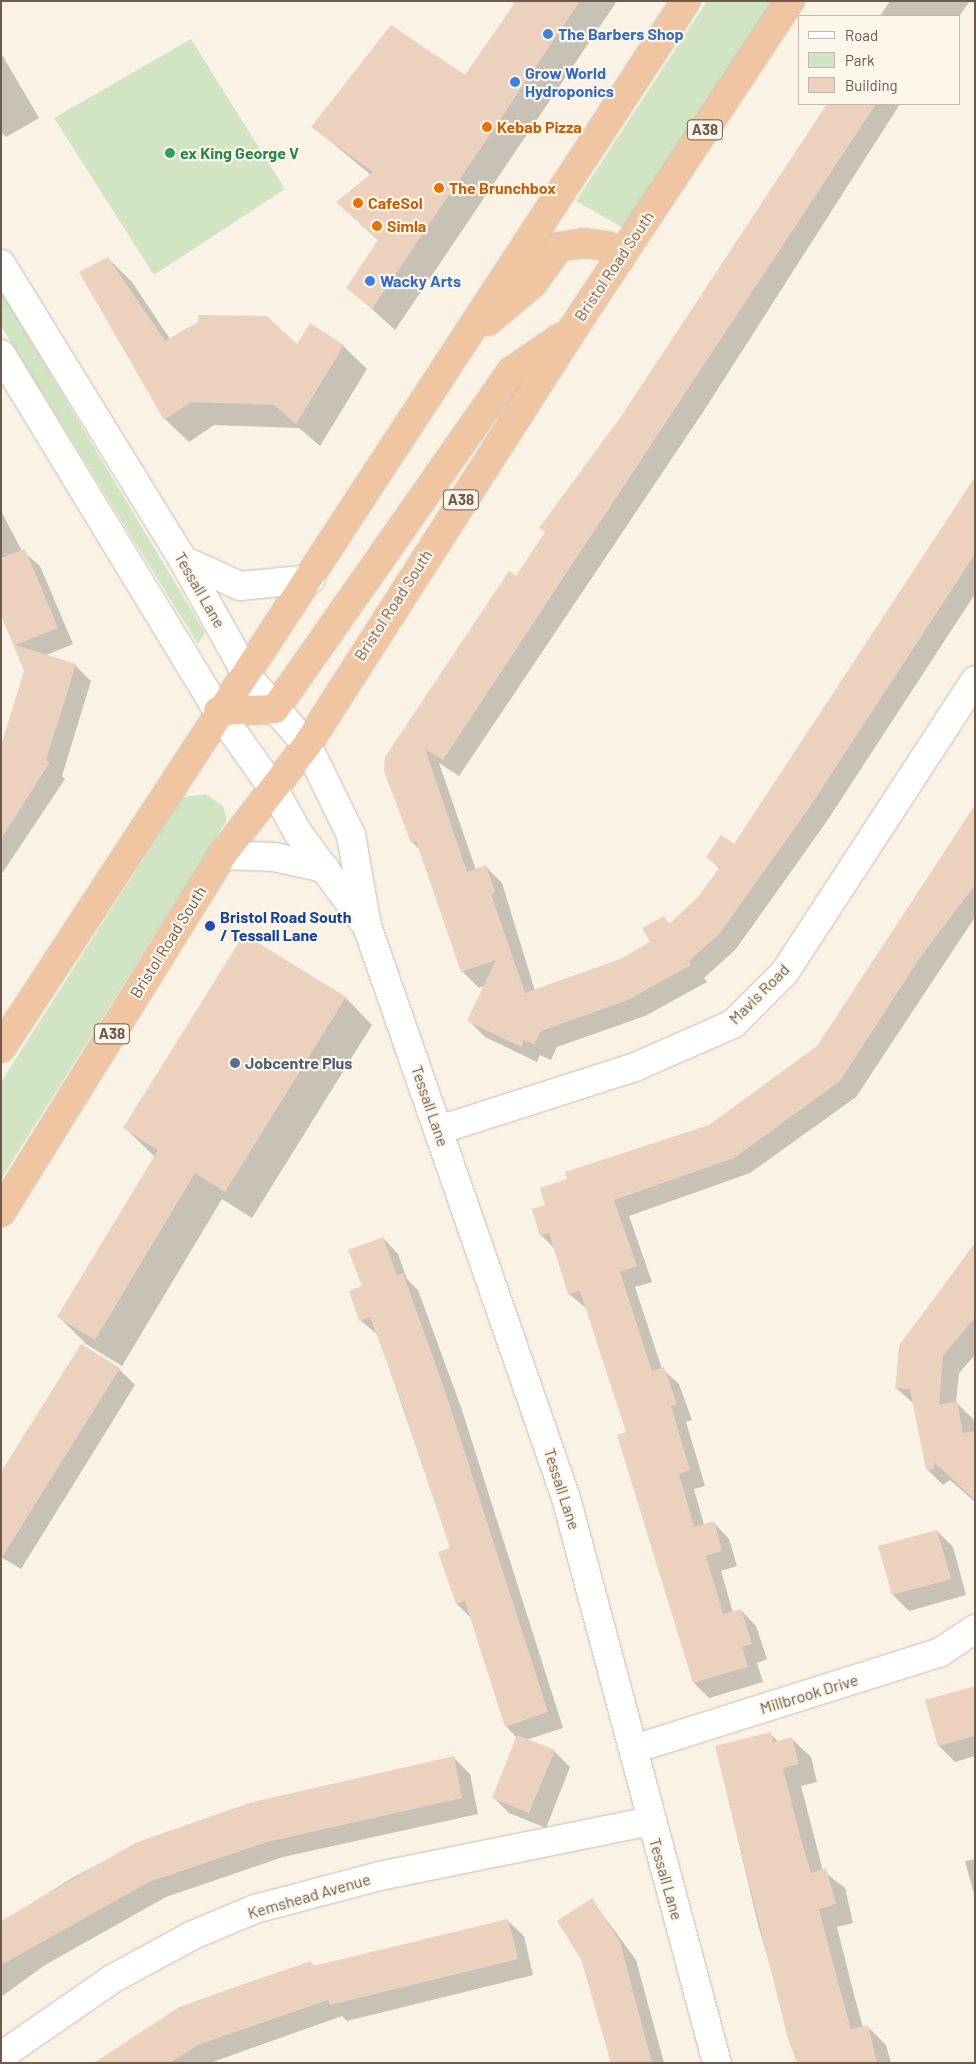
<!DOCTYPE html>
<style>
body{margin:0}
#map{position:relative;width:976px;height:2064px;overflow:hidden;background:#faf2e4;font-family:Barlow,sans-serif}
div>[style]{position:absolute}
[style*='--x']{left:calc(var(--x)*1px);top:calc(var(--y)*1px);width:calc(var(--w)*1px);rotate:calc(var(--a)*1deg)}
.green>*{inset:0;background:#d1e5c4}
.shadow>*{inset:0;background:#0003}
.building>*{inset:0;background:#ecd2be}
.roads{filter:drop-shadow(0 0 1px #ccbcaf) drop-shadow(0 0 1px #ccbcaf)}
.minor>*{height:28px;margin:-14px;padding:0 14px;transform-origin:14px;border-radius:14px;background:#fff}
.tertiary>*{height:28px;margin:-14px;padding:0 14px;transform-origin:14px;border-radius:14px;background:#fff}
.trunk>*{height:28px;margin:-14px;padding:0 14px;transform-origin:14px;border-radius:14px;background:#f0c6a2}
.dots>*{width:14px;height:14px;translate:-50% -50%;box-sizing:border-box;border:2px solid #fdf6ea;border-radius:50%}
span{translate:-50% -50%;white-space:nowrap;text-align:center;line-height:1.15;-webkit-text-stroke:4.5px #fdf6ea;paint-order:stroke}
.shield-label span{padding:1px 4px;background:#fdf6ea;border:1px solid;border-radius:4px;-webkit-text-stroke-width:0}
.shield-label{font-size:15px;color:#6f594c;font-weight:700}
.shop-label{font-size:16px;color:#366cbe;font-weight:700}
.left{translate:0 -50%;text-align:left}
.food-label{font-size:16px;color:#c56008;font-weight:700}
.leisure-label{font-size:16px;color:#27864d;font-weight:700}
.street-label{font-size:16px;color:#6f594c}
.transit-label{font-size:16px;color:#164399;font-weight:700}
.service-label{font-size:16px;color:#4e5e75;font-weight:700}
.frame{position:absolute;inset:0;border:2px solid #6f594c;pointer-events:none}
.legend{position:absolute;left:798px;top:15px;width:162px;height:90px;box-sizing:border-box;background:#fdf6ea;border:1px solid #c4b7ab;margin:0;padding:6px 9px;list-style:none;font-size:15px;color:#6f594c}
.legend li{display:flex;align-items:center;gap:10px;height:25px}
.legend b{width:25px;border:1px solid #c4b7ab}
</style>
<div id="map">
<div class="green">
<div style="clip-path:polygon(707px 1px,773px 1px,623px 228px,576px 201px)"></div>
<div style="clip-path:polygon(191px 39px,285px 189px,154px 275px,54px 118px)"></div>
<div style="clip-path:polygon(1px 291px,205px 633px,198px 644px,1px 326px)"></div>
<div style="clip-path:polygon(206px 794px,223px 806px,227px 820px,1px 1179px,1px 1082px,183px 797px)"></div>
</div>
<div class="shadow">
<div style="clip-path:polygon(511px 1px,617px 1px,395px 330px,348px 287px,379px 241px,360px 224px,371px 175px,313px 127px,466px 76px,515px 4px)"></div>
<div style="clip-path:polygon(890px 1px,970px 1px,959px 16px,880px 16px)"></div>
<div style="clip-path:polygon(1px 53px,39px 118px,6px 137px,1px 132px)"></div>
<div style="clip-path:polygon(828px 104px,900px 104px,703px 412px,459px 776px,439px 763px,476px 870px,485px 866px,502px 883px,535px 991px,620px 960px,651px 943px,664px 918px,670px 924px,699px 898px,720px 869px,707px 856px,734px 846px,975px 480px,975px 594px,827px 821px,736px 949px,704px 978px,707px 982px,645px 1016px,557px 1047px,551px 1060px,540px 1055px,537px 1062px,485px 1037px,469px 1021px,486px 985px,479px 988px,462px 971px,421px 851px,412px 842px,386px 771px,546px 533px,541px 528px,621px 419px)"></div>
<div style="clip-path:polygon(108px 258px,132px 282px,170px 339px,343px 346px,367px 369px,320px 446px,299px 428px,214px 425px,189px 442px,165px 419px)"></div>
<div style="clip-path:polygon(1px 511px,22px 551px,40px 566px,73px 644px,44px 656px,75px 665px,91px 681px,62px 776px,65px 779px,1px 875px,1px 755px,26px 671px,1px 612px)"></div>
<div style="clip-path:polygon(975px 810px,975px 917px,856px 1097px,750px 1173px,629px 1216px,652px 1282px,635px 1287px,662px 1369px,679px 1384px,692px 1420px,686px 1422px,705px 1486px,694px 1489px,704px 1525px,714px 1523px,729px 1539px,737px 1566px,721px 1571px,733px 1613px,741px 1610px,756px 1626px,767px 1659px,757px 1663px,763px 1682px,709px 1698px,694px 1683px,628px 1433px,587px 1309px,569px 1294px,555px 1249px,541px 1235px,547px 1206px,709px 1126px,818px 1046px)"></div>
<div style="clip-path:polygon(245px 936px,346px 998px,372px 1025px,252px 1218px,222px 1199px,122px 1366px,86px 1344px,59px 1317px,155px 1157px,125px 1128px)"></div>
<div style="clip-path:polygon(383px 1238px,398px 1254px,407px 1279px,418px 1290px,462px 1410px,563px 1728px,526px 1740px,554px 1751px,570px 1767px,546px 1828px,509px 1813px,493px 1797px,517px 1738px,506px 1726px,472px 1619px,457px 1604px,451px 1549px,378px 1335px,360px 1320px,364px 1287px)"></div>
<div style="clip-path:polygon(975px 1243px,975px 1355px,959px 1373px,956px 1402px,973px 1419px,975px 1429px,975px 1502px,950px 1480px,943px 1485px,927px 1469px,914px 1404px,896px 1388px,899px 1348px)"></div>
<div style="clip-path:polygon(119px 1369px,135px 1385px,21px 1569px,1px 1557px)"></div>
<div style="clip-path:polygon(937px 1531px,953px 1547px,966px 1595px,909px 1611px,893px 1595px)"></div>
<div style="clip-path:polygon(975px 1687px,975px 1756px,955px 1762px,939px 1746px)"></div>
<div style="clip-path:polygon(770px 1734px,779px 1742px,792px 1739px,811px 1757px,817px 1782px,801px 1786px,823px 1871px,845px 1888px,853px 1923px,837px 1927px,854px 1995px,863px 2027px,867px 2026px,886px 2045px,891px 2063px,798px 2063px,758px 1924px,716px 1747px)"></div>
<div style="clip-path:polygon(454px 1758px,470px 1774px,478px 1814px,283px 1857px,166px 1897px,45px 1965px,1px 1997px,1px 1923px,72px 1878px,135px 1845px)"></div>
<div style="clip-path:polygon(975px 1859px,975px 1898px,965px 1861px)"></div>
<div style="clip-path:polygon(592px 1900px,636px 1960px,664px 2063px,611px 2063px,583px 1958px)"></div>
<div style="clip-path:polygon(507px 1920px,524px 1936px,533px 1975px,347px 2021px,342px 2016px,210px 2063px,103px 2063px,311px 1963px,315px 1967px)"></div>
</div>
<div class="building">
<div style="clip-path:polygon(516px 1px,580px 1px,372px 309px,346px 288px,378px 240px,336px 202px,373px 172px,311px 127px,391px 25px,465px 75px)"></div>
<div style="clip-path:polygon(827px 104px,876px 104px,443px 760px,425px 749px,467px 872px,486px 865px,495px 892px,491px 894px,525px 993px,620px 959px,650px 942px,642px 928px,664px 916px,669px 924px,698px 897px,720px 867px,706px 857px,721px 835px,734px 844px,975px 477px,975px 554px,811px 805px,720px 933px,689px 961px,691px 965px,628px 1000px,541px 1031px,534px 1044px,524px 1040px,521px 1047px,467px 1021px,496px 960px,461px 972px,416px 841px,411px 843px,384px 771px,385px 757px,509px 571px,516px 576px,545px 532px,539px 528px,620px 418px)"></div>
<div style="clip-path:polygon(108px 257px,165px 341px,198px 322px,198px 315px,267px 316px,297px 344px,310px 323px,344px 345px,296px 424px,274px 405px,191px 402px,164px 420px,79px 272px)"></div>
<div style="clip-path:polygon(25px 549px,58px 628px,15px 645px,76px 664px,46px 760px,50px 762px,1px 839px,1px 746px,24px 671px,1px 615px,1px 558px)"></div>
<div style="clip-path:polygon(975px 805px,975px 885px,921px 956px,840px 1081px,734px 1158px,614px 1200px,637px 1266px,620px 1272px,652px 1371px,664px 1367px,677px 1404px,671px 1406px,690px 1470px,679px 1474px,694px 1527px,714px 1521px,722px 1551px,706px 1556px,723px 1614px,741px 1609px,752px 1644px,742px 1647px,748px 1667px,693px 1683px,617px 1435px,626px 1432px,580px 1291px,568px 1294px,549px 1233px,540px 1236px,532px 1209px,545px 1205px,540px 1188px,567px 1179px,565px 1172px,709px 1125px,817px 1046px)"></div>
<div style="clip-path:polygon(244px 934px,346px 997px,225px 1192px,195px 1173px,95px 1340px,57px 1317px,158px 1150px,123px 1128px)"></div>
<div style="clip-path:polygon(383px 1237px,397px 1275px,403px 1273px,446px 1394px,548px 1712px,505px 1727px,465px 1601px,456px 1604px,438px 1552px,450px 1548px,401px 1400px,370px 1317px,359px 1321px,349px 1291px,362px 1286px,348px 1250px)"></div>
<div style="clip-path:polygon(975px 1244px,975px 1317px,943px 1356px,939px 1405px,957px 1401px,963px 1433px,975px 1431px,975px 1500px,934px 1462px,934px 1469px,926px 1470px,910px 1389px,895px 1388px,900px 1344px)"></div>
<div style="clip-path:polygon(81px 1344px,120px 1368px,1px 1559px,1px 1472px)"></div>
<div style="clip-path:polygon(937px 1530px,951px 1579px,892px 1595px,878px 1546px)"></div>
<div style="clip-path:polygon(975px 1686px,975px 1736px,938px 1746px,925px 1700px)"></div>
<div style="clip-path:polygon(771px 1732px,773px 1742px,792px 1737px,799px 1764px,783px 1768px,799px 1832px,811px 1873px,826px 1868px,836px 1904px,819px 1909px,836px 1975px,851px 2029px,868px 2025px,877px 2063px,797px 2063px,788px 2039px,715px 1746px)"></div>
<div style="clip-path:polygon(517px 1735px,555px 1750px,529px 1813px,492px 1798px)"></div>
<div style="clip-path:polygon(454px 1756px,462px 1798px,267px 1842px,149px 1882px,1px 1965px,1px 1921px,135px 1843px,249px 1803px)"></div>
<div style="clip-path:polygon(592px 1898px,620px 1942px,652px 2063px,611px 2063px,581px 1959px,557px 1921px)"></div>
<div style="clip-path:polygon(508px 1919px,518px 1959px,330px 2005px,328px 2000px,198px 2045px,170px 2063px,94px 2063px,179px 2007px,241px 1985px,311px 1961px,313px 1966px)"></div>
</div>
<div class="roads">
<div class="minor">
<div style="--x:307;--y:745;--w:100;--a:63.9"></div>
<div style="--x:351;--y:835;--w:92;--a:80"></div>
<div style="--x:367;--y:926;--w:606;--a:70.82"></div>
<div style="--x:566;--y:1498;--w:585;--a:75.04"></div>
<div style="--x:273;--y:788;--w:51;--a:60.9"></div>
<div style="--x:298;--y:833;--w:109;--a:53.5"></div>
<div style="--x:222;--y:855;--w:52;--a:2.2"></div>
<div style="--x:274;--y:857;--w:52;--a:12.2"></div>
<div style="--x:439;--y:1130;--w:206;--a:-17.8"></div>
<div style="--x:635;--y:1067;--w:107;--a:-23.7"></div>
<div style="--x:733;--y:1024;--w:74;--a:-45"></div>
<div style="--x:785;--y:972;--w:348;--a:-56.9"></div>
<div style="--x:637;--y:1748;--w:317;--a:-17.5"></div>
<div style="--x:939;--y:1653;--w:43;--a:-33.7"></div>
<div style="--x:1;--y:2056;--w:135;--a:-34.7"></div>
<div style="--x:112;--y:1979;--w:92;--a:-28.5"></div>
<div style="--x:193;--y:1935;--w:67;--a:-22.8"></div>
<div style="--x:255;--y:1909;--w:129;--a:-14.8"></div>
<div style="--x:380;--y:1876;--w:276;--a:-11.5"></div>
</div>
<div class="tertiary">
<div style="--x:1;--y:264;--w:347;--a:58.4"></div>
<div style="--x:183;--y:560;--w:134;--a:60.9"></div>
<div style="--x:248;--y:677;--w:90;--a:49.1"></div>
<div style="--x:1;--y:354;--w:418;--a:58.7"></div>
<div style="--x:218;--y:711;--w:95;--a:54.5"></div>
<div style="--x:183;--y:560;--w:63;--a:24.5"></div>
<div style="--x:240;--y:586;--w:71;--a:-5.6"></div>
</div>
<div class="trunk">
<div style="--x:488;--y:321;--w:57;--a:-40.1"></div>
<div style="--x:532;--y:284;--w:46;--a:-53.9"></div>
<div style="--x:559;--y:247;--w:25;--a:-9"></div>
<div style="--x:584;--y:243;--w:23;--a:7"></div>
<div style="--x:607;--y:246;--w:18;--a:43"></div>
<div style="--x:218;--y:711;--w:57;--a:-2"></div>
<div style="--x:275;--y:709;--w:413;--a:-55"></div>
<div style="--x:512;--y:371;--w:58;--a:-34.5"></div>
<div style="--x:1;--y:1048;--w:1251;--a:-56.81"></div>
<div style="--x:1;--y:1212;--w:420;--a:-58.2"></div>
<div style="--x:222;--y:855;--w:139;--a:-52.3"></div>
<div style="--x:307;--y:745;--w:492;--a:-57.4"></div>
<div style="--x:572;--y:330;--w:395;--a:-56.5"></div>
</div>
</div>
<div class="dots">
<div style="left:548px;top:34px;background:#3f7fe0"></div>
<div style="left:515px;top:82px;background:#3f7fe0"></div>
<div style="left:487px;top:127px;background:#e8710a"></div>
<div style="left:170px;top:153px;background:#2e9e5b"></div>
<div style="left:439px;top:188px;background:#e8710a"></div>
<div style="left:358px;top:203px;background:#e8710a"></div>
<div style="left:377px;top:226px;background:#e8710a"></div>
<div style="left:370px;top:281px;background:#3f7fe0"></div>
<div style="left:210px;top:926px;background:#1a4fb4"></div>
<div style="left:235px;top:1063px;background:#5c6f8a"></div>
</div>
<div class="shield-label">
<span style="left:705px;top:130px">A38</span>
<span style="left:461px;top:500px">A38</span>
<span style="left:112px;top:1034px">A38</span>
</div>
<div class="shop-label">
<span class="left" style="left:558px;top:34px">The Barbers Shop</span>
<span class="left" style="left:525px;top:82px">Grow World<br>Hydroponics</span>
<span class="left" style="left:380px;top:281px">Wacky Arts</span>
</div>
<div class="food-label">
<span class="left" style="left:497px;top:127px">Kebab Pizza</span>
<span class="left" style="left:449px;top:188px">The Brunchbox</span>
<span class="left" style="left:368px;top:203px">CafeSol</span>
<span class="left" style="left:387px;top:226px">Simla</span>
</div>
<div class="leisure-label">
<span class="left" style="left:180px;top:153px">ex King George V</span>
</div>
<div class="street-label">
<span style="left:614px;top:266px;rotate:-56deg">Bristol Road South</span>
<span style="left:200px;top:590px;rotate:60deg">Tessall Lane</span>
<span style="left:393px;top:605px;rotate:-57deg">Bristol Road South</span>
<span style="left:168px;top:942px;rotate:-58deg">Bristol Road South</span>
<span style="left:759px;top:994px;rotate:-45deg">Mavis Road</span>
<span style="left:430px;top:1106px;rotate:71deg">Tessall Lane</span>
<span style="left:562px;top:1489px;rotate:72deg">Tessall Lane</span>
<span style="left:809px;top:1694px;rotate:-17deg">Millbrook Drive</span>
<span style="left:666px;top:1879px;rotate:74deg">Tessall Lane</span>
<span style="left:309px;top:1896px;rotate:-16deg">Kemshead Avenue</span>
</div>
<div class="transit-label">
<span class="left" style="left:220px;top:926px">Bristol Road South<br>/ Tessall Lane</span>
</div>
<div class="service-label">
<span class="left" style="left:245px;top:1063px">Jobcentre Plus</span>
</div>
<div class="frame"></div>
<ul class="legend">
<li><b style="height:6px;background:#fff"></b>Road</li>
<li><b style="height:14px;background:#d1e5c4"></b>Park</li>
<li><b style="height:14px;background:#ecd2be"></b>Building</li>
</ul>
</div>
